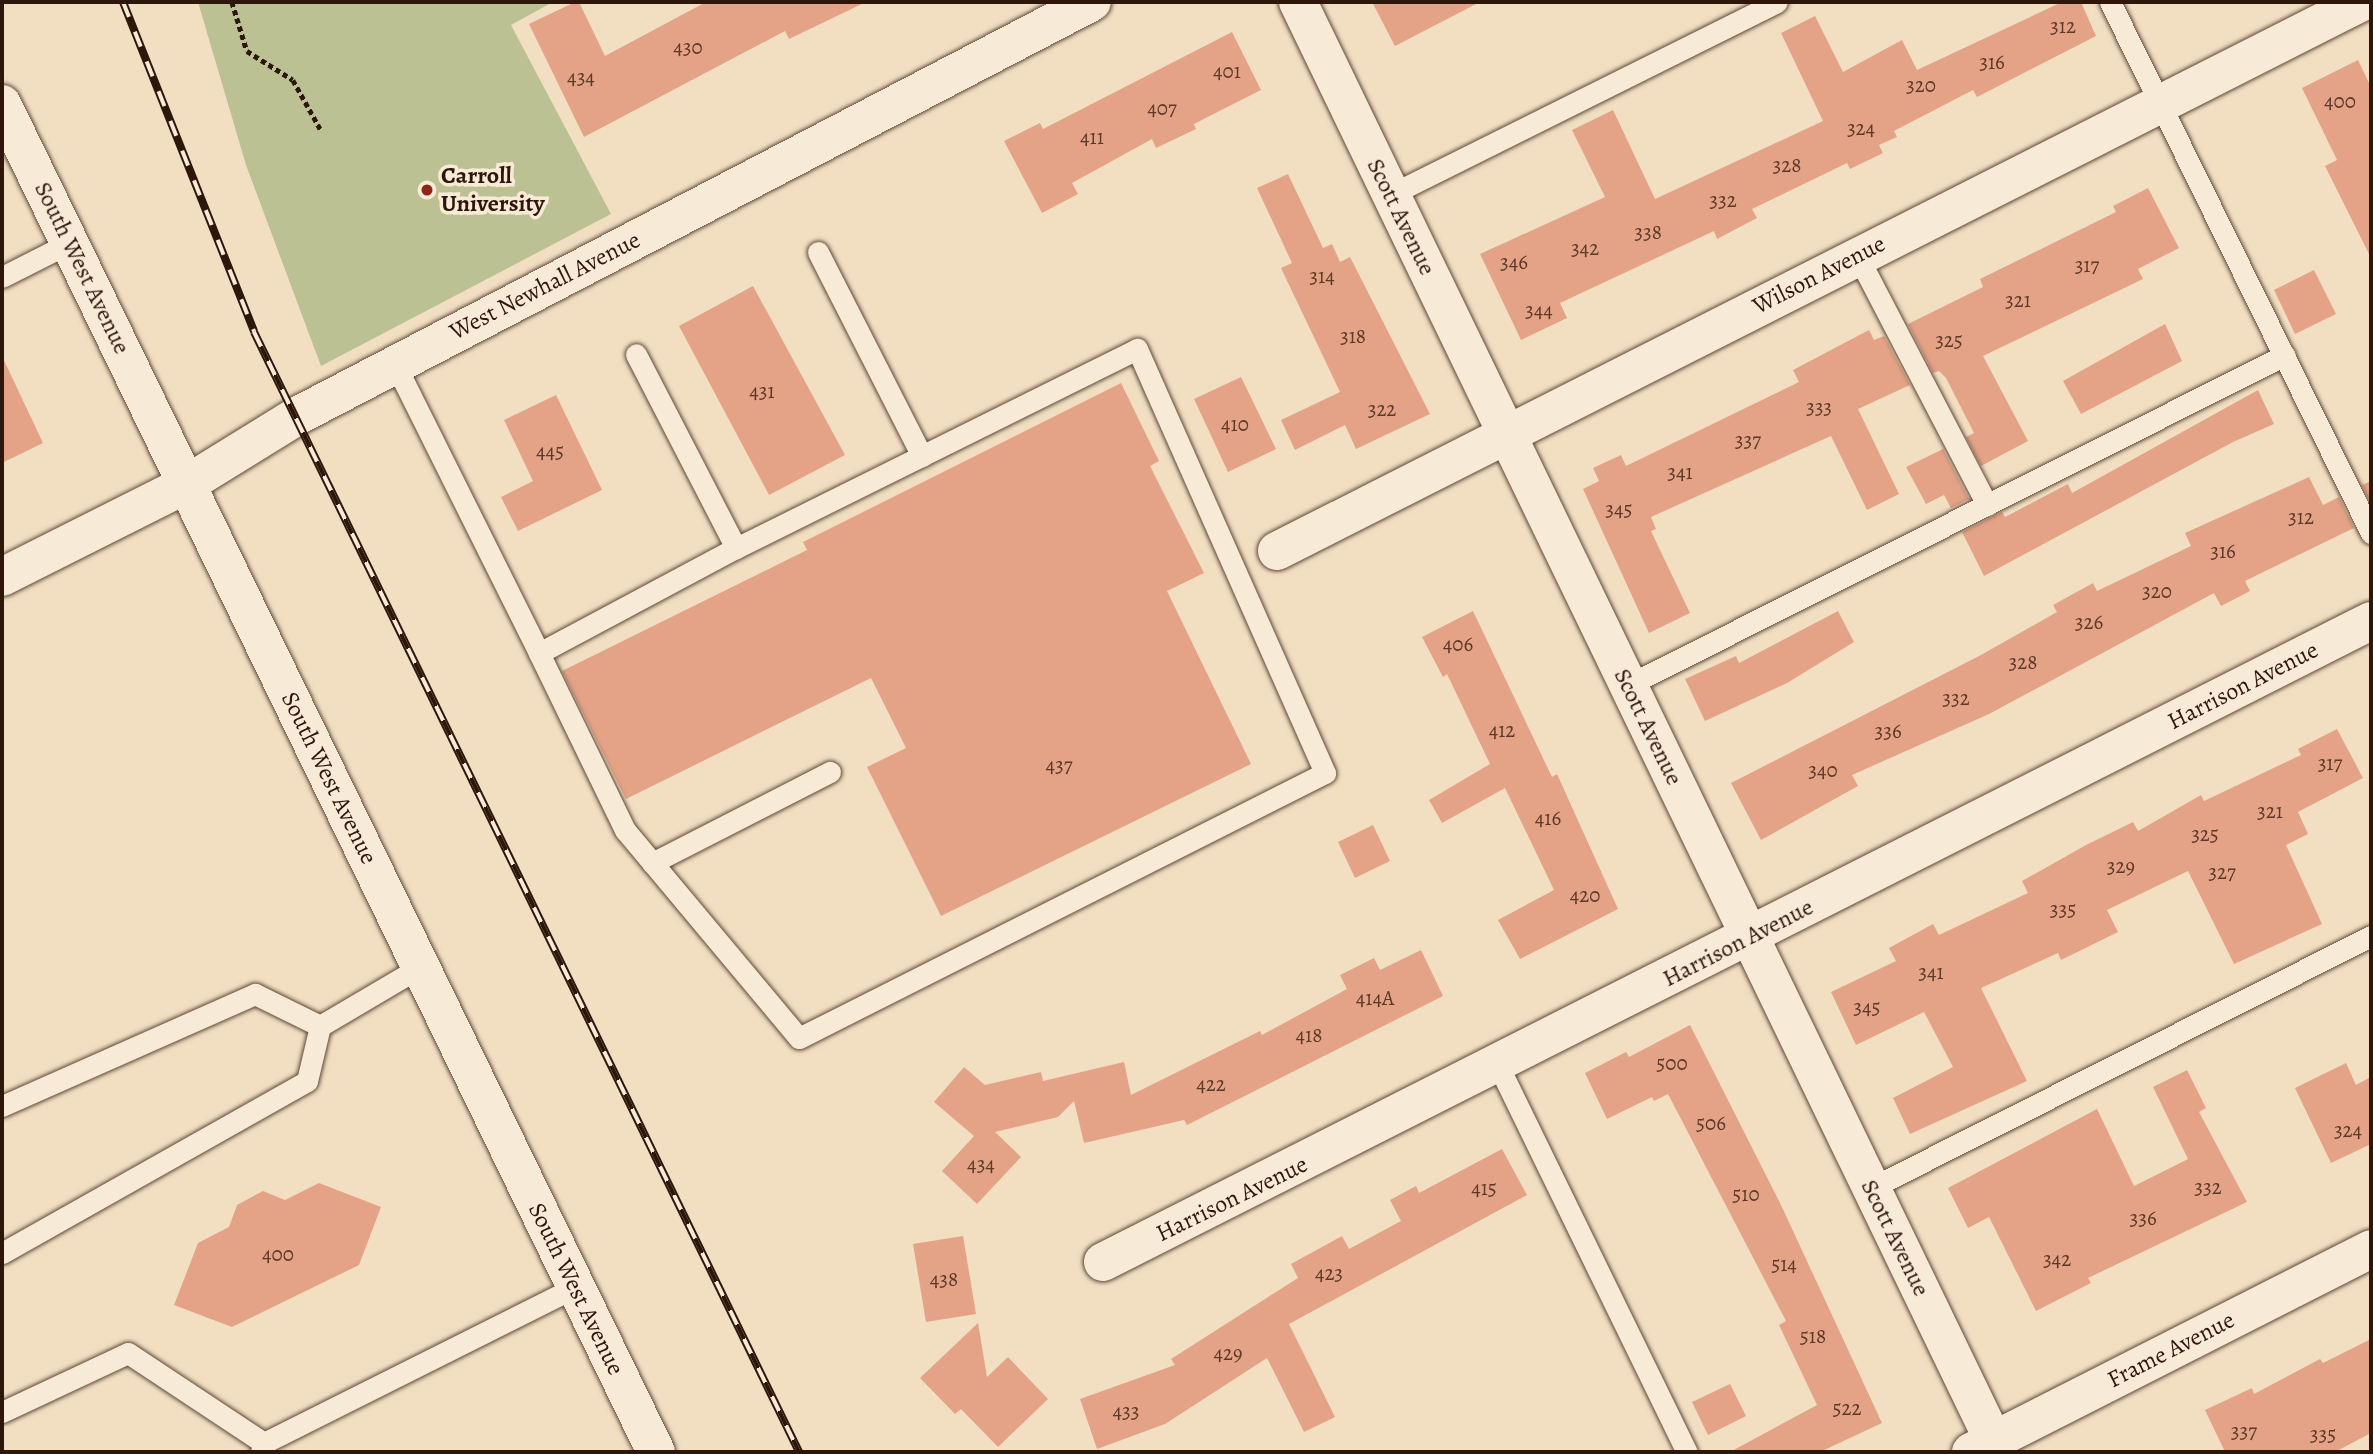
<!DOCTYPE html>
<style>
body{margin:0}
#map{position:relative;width:2373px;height:1454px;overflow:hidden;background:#f2dfc2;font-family:Alegreya,serif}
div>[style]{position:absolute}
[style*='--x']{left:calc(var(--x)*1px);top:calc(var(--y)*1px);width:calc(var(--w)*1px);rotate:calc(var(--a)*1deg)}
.green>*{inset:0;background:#bbc193}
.building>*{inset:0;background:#e4a386}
.path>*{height:4.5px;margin-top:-2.25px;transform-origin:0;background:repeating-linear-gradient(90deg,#2e160a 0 5px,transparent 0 8.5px)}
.roads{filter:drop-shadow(0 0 2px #5f4838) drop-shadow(0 0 2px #5f4838)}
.lane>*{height:21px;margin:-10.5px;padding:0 10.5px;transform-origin:10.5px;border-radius:10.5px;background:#f7ead7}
.street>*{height:38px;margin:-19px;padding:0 19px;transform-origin:19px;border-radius:19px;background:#f7ead7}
.secondary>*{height:38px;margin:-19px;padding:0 19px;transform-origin:19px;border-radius:19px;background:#f7ead7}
.rail>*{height:8px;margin-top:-4px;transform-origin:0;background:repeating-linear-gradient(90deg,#f7ead7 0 16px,#2e160a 0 32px);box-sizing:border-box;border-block:2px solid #2e160a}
.dots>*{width:19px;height:19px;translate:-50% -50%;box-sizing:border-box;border:4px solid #f7ead7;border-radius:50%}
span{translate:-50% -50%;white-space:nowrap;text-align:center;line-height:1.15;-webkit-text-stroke:7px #f7ead7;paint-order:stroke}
.number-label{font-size:21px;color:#5c3929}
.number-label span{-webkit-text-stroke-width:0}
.poi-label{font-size:24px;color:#2e160a;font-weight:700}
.left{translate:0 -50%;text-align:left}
.street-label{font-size:24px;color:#2e160a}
.frame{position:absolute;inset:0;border:4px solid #2e160a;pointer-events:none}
</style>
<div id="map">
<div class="green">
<div style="clip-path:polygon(198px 2px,553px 2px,511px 25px,611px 214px,321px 366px,246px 165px)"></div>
</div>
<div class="building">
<div style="clip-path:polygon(575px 2px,579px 2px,605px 56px,706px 2px,866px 2px,789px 39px,785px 31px,584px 137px,529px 24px)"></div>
<div style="clip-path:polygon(1372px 2px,1480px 2px,1395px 46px)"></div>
<div style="clip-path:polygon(2062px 2px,2081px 2px,2096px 36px,1977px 97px,1973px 90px,1894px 131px,1897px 137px,1879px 145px,1883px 153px,1850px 169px,1847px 163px,1752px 209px,1757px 218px,1717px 239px,1714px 231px,1560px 303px,1567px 318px,1521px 340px,1480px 254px,1605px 197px,1572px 130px,1613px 110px,1655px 199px,1823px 121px,1781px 33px,1815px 16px,1843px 72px,1902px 40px,1917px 70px)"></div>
<div style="clip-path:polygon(1232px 32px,1261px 90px,1194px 124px,1196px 129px,1156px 148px,1152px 139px,1072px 183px,1078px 194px,1042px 213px,1004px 141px,1040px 123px,1043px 129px)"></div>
<div style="clip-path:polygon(2358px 60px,2371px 87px,2371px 258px,2325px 166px,2337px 160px,2302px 88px)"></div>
<div style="clip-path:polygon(1288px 174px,1323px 248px,1332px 244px,1340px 262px,1350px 257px,1430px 414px,1356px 449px,1345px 425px,1295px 450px,1281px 420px,1340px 392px,1281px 268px,1292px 263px,1257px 188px)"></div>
<div style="clip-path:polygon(2148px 188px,2179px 248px,2138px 269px,2143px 279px,1983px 356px,2028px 441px,1981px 466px,1966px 437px,1974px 433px,1946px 378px,1939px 371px,1933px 373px,1908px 324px,1983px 287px,1980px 279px,2116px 212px,2113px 206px)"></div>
<div style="clip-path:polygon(2314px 270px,2336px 314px,2295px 334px,2274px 290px)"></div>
<div style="clip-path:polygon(753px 286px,845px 455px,769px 495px,679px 326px)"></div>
<div style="clip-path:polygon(2165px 324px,2182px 361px,2081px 414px,2063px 381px)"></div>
<div style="clip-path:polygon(1869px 330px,1874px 340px,1884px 336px,1910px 385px,1858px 409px,1899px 494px,1867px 510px,1831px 436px,1651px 517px,1656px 529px,1651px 531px,1690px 613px,1649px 633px,1583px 489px,1599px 481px,1593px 468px,1621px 455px,1626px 466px,1799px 382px,1793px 370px)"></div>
<div style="clip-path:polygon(2px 356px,43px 443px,2px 463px)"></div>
<div style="clip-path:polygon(1241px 377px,1276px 449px,1228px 472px,1194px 399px)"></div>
<div style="clip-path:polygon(1121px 383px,1159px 461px,1150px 466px,1204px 573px,1167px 591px,1251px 764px,941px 916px,867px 767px,906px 748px,871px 678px,626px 799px,562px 671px,807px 550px,803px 542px)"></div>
<div style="clip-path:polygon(2258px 390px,2274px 424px,2233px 442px,1984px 576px,1962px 532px,2002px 512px,2005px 517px,2068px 484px,2072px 493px)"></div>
<div style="clip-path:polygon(556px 395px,602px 490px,518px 531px,501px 497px,533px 481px,504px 420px)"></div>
<div style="clip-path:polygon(1943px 449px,1969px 499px,1951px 508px,1944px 495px,1926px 504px,1906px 467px)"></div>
<div style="clip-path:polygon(2309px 477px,2323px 505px,2339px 497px,2354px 528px,2245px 581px,2250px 591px,2221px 606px,2214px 593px,1989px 714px,1852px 775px,1858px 786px,1761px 840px,1731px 783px,1981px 655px,2057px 612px,2053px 605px,2093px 583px,2097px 591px,2191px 546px,2185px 533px)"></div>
<div style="clip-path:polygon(2371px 481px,2371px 504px,2362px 485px)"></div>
<div style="clip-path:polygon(1473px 611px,1552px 777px,1557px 774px,1618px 909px,1520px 959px,1498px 920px,1554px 890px,1505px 788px,1442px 823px,1429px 800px,1490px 764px,1447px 674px,1443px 677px,1422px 637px)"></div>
<div style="clip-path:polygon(1838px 611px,1854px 642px,1787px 683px,1705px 721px,1685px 679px,1736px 656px,1739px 663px)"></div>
<div style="clip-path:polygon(2337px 729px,2363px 778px,2298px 812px,2308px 834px,2286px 845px,2322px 924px,2234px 964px,2188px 871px,2107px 910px,2118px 932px,2061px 960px,2058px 953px,1981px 988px,2027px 1081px,1910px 1134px,1893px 1098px,1953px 1067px,1924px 1012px,1856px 1045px,1831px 992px,1896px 961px,1889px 948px,1933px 924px,1939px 935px,2028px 893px,2022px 881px,2086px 845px,2133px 822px,2138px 831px,2201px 795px,2204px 801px,2301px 755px,2298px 749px)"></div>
<div style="clip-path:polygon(1373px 825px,1390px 861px,1355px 878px,1338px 842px)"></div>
<div style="clip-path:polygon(1421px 950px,1443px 996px,1187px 1125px,1184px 1120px,1084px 1143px,1074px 1101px,1058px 1117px,995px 1132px,1021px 1157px,977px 1204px,942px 1171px,974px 1136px,934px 1102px,964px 1067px,985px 1085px,1041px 1072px,1043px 1081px,1124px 1062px,1131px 1095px,1260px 1031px,1262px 1035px,1347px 989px,1340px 975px,1374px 958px,1380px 970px)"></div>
<div style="clip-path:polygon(1690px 1025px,1781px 1205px,1882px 1423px,1820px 1452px,1730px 1452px,1817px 1405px,1779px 1325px,1786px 1321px,1668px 1094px,1654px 1101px,1652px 1097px,1607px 1119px,1585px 1073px,1626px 1052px,1629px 1057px)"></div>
<div style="clip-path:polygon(2346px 1063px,2356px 1085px,2371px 1077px,2371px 1144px,2331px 1163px,2295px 1088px)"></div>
<div style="clip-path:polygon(2187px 1070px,2206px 1108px,2199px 1112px,2247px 1202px,2088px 1278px,2091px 1283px,2036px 1311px,1989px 1217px,1968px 1228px,1948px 1188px,2097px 1109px,2134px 1186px,2188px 1159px,2153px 1087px)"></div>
<div style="clip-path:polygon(1502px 1149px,1527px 1195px,1289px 1324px,1335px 1417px,1304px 1432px,1267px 1358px,1165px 1424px,1097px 1449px,1080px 1399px,1175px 1365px,1171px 1359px,1298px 1278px,1291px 1264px,1342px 1236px,1349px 1249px,1401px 1221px,1390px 1200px,1416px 1186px,1419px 1193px)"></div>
<div style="clip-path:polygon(319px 1183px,381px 1207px,359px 1265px,232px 1327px,174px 1305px,198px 1243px,229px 1227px,237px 1205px,263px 1191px,285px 1200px)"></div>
<div style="clip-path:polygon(963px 1236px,976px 1314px,926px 1322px,913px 1244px)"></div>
<div style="clip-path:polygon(978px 1323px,987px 1377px,1008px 1357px,1048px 1399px,998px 1447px,961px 1409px,955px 1414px,920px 1378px)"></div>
<div style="clip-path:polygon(2371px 1339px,2371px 1433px,2335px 1452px,2225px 1452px,2205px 1410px,2252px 1388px,2254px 1394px,2320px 1359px,2323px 1363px)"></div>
<div style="clip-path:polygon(1730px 1384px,1746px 1416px,1708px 1435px,1692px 1402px)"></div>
</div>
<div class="path">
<div style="--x:232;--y:2;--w:51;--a:73"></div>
<div style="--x:247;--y:51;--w:54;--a:32.2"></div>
<div style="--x:293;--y:80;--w:57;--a:60.8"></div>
</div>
<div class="roads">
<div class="lane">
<div style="--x:2110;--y:2;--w:592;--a:63.82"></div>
<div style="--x:1390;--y:195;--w:432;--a:-26.5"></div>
<div style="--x:818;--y:252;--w:229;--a:63"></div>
<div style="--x:1857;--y:255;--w:282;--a:62.5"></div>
<div style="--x:2;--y:277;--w:75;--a:-26.9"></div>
<div style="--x:395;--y:364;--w:323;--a:63.5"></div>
<div style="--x:539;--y:653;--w:223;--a:-28.1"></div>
<div style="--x:736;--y:548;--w:218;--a:-117.3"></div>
<div style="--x:539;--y:653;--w:197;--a:64.1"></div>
<div style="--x:625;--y:830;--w:271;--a:50.1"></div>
<div style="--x:799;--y:1038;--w:589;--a:-26.74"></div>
<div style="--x:1325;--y:773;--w:464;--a:-113.9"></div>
<div style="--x:1137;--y:349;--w:448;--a:153.6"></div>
<div style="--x:1628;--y:685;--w:735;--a:-26.67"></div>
<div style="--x:652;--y:863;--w:200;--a:-27.1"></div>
<div style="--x:1498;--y:1065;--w:431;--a:64"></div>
<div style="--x:2;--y:1106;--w:277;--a:-23.9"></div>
<div style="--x:255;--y:994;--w:72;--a:26.2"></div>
<div style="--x:1871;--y:1188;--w:560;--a:-26.75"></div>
<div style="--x:2;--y:1253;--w:350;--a:-29.4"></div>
<div style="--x:307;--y:1081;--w:57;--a:-76.7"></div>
<div style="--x:320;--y:1026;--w:116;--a:-30.5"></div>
<div style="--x:2;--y:1412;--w:139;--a:-25.1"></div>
<div style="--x:128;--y:1353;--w:163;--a:33.5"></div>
<div style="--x:261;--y:1452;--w:9;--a:-72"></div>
<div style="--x:264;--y:1443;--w:348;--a:-26.6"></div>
</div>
<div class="street">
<div style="--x:1298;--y:2;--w:1611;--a:64.2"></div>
<div style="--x:1277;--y:551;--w:1216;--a:-26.84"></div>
<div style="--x:2;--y:577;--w:207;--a:-26.7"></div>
<div style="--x:187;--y:484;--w:129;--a:-31.7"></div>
<div style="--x:297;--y:416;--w:896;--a:-27.51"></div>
<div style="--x:1103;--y:1262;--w:1421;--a:-26.82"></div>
<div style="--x:1971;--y:1452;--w:449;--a:-26.9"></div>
</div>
<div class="secondary">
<div style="--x:2;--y:104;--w:1498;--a:64.12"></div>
</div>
</div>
<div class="rail">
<div style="--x:123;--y:2;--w:355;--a:68.3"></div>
<div style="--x:254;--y:332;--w:1246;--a:64.05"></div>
</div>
<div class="dots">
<div style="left:427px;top:190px;background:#8f2418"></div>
</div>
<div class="number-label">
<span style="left:2063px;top:26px">312</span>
<span style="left:688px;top:47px">430</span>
<span style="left:1992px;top:62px">316</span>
<span style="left:1227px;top:71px">401</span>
<span style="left:581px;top:77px">434</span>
<span style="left:1921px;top:85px">320</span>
<span style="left:2340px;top:101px">400</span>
<span style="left:1162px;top:108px">407</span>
<span style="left:1861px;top:128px">324</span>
<span style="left:1092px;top:137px">411</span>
<span style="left:1787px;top:165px">328</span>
<span style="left:1723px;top:200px">332</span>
<span style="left:1648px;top:232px">338</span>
<span style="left:1585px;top:248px">342</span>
<span style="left:1514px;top:262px">346</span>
<span style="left:2087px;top:265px">317</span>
<span style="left:1322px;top:276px">314</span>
<span style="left:2018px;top:300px">321</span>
<span style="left:1539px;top:310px">344</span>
<span style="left:1353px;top:336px">318</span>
<span style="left:1949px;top:340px">325</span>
<span style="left:762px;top:391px">431</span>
<span style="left:1819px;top:407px">333</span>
<span style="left:1382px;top:409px">322</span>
<span style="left:1235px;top:424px">410</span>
<span style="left:1748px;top:440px">337</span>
<span style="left:550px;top:451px">445</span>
<span style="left:1680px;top:472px">341</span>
<span style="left:1619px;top:509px">345</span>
<span style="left:2301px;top:517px">312</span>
<span style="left:2223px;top:551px">316</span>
<span style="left:2157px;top:591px">320</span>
<span style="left:2089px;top:622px">326</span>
<span style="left:1458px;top:644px">406</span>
<span style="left:2023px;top:662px">328</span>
<span style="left:1956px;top:698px">332</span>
<span style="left:1502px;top:730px">412</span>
<span style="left:1888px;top:731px">336</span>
<span style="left:2330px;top:763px">317</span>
<span style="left:1059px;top:765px">437</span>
<span style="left:1823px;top:770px">340</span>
<span style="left:2270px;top:811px">321</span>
<span style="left:1548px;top:818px">416</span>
<span style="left:2205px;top:834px">325</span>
<span style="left:2121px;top:866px">329</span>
<span style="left:2222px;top:872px">327</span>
<span style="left:1585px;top:895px">420</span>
<span style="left:2063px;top:909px">335</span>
<span style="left:1931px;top:972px">341</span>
<span style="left:1375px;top:998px">414A</span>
<span style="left:1867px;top:1007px">345</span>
<span style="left:1309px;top:1035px">418</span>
<span style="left:1672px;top:1063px">500</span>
<span style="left:1211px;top:1084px">422</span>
<span style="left:1711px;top:1123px">506</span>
<span style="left:2348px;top:1130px">324</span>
<span style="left:981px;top:1164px">434</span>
<span style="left:2208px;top:1187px">332</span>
<span style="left:1484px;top:1188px">415</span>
<span style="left:1746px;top:1194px">510</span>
<span style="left:2143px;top:1218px">336</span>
<span style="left:278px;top:1254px">400</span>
<span style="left:2057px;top:1259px">342</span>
<span style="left:1784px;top:1264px">514</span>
<span style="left:1329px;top:1273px">423</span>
<span style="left:944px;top:1279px">438</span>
<span style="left:1813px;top:1336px">518</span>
<span style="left:1228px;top:1353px">429</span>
<span style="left:1847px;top:1408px">522</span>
<span style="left:1126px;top:1411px">433</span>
<span style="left:2244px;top:1431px">337</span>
<span style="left:2323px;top:1434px">335</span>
</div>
<div class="poi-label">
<span class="left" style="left:441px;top:190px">Carroll<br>University</span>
</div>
<div class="street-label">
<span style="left:1401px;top:217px;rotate:64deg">Scott Avenue</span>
<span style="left:82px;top:268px;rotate:64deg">South West Avenue</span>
<span style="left:1819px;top:275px;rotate:-27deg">Wilson Avenue</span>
<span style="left:545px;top:286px;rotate:-27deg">West Newhall Avenue</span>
<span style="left:2243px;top:686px;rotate:-27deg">Harrison Avenue</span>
<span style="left:1648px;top:727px;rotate:64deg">Scott Avenue</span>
<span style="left:329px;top:778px;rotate:64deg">South West Avenue</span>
<span style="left:1738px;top:943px;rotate:-27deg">Harrison Avenue</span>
<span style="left:1232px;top:1199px;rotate:-26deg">Harrison Avenue</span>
<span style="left:1895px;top:1238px;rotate:64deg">Scott Avenue</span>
<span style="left:576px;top:1289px;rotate:64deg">South West Avenue</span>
<span style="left:2171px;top:1350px;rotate:-27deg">Frame Avenue</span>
</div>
<div class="frame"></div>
</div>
